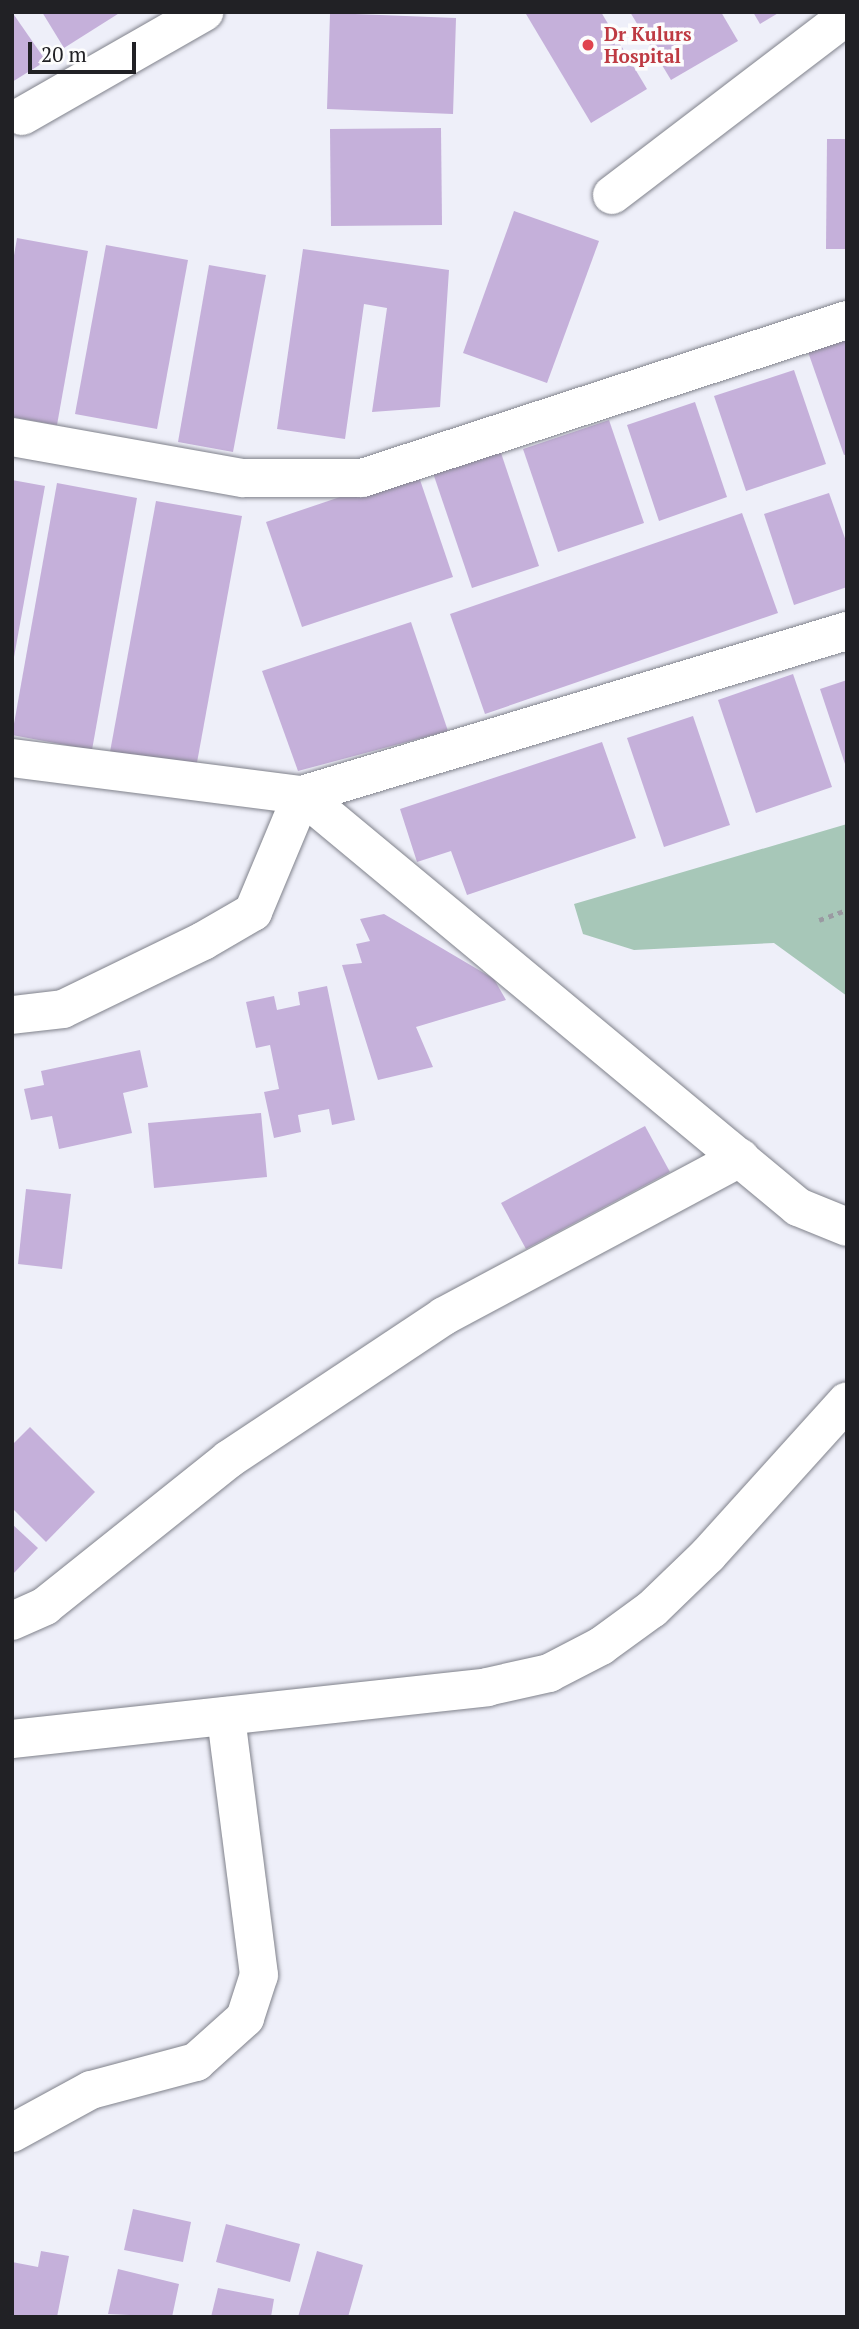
<!DOCTYPE html>
<style>
body{margin:0}
#map{position:relative;width:859px;height:2329px;overflow:hidden;background:#eeeff9;font-family:"PT Serif",serif}
div>[style]{position:absolute}
[style*='--x']{left:calc(var(--x)*1px);top:calc(var(--y)*1px);width:calc(var(--w)*1px);rotate:calc(var(--a)*1deg)}
.green>*{inset:0;background:#a7c7b8}
.building>*{inset:0;background:#c5b0da}
.path>*{height:4.5px;margin-top:-2.25px;transform-origin:0;background:repeating-linear-gradient(90deg,#9a9aa2 0 5px,transparent 0 10px)}
.roads{filter:drop-shadow(0 0 2px #80828b) drop-shadow(0 0 2px #80828b)}
.street>*{height:38px;margin:-19px;padding:0 19px;transform-origin:19px;border-radius:19px;background:#fff}
.dots>*{width:19px;height:19px;translate:-50% -50%;box-sizing:border-box;border:4px solid #fdfdfd;border-radius:50%}
span{translate:-50% -50%;white-space:nowrap;text-align:center;line-height:1.15;-webkit-text-stroke:7px #fdfdfd;paint-order:stroke}
.health-label{font-size:19px;color:#be3a42;font-weight:700}
.left{translate:0 -50%;text-align:left}
.frame{position:absolute;inset:0;border:14px solid #212125;pointer-events:none}
.scale{position:absolute;left:28px;top:42px;width:108px;height:32px;box-sizing:border-box;border:4px solid #212125;border-top:0;padding-left:9px;font-size:21px;line-height:24px;white-space:nowrap;color:#212125;-webkit-text-stroke:5px #fdfdfd;paint-order:stroke}
</style>
<div id="map">
<div class="green">
<div style="clip-path:polygon(847px 824px,847px 996px,774px 943px,634px 950px,583px 934px,574px 904px)"></div>
</div>
<div class="building">
<div style="clip-path:polygon(12px 12px,46px 61px,12px 82px)"></div>
<div style="clip-path:polygon(42px 12px,121px 12px,64px 48px)"></div>
<div style="clip-path:polygon(529px 12px,601px 12px,647px 89px,591px 123px,526px 14px)"></div>
<div style="clip-path:polygon(630px 12px,721px 12px,738px 41px,671px 80px)"></div>
<div style="clip-path:polygon(753px 12px,780px 12px,760px 24px)"></div>
<div style="clip-path:polygon(330px 13px,456px 18px,453px 114px,327px 109px)"></div>
<div style="clip-path:polygon(441px 128px,442px 225px,331px 226px,330px 129px)"></div>
<div style="clip-path:polygon(827px 139px,847px 139px,847px 249px,826px 249px)"></div>
<div style="clip-path:polygon(514px 211px,599px 241px,547px 383px,463px 353px)"></div>
<div style="clip-path:polygon(17px 238px,88px 251px,57px 425px,12px 417px,12px 267px)"></div>
<div style="clip-path:polygon(106px 245px,188px 260px,157px 429px,75px 414px)"></div>
<div style="clip-path:polygon(303px 249px,449px 270px,440px 407px,372px 412px,387px 308px,364px 304px,345px 439px,277px 429px)"></div>
<div style="clip-path:polygon(209px 265px,266px 275px,233px 452px,178px 442px)"></div>
<div style="clip-path:polygon(847px 336px,847px 454px,844px 455px,807px 349px)"></div>
<div style="clip-path:polygon(794px 370px,826px 464px,746px 491px,714px 396px)"></div>
<div style="clip-path:polygon(695px 402px,727px 497px,659px 521px,627px 425px)"></div>
<div style="clip-path:polygon(609px 420px,644px 523px,558px 552px,523px 449px)"></div>
<div style="clip-path:polygon(500px 450px,539px 566px,472px 588px,433px 473px)"></div>
<div style="clip-path:polygon(417px 471px,453px 577px,302px 627px,266px 522px)"></div>
<div style="clip-path:polygon(12px 480px,45px 486px,14px 657px,12px 657px)"></div>
<div style="clip-path:polygon(57px 483px,137px 498px,92px 750px,12px 735px)"></div>
<div style="clip-path:polygon(829px 493px,847px 544px,847px 587px,794px 605px,764px 514px)"></div>
<div style="clip-path:polygon(156px 501px,242px 516px,196px 768px,110px 752px)"></div>
<div style="clip-path:polygon(742px 513px,778px 613px,485px 714px,450px 614px)"></div>
<div style="clip-path:polygon(411px 622px,448px 731px,298px 771px,262px 671px)"></div>
<div style="clip-path:polygon(793px 674px,832px 787px,756px 813px,718px 700px)"></div>
<div style="clip-path:polygon(847px 680px,847px 767px,846px 767px,820px 689px)"></div>
<div style="clip-path:polygon(693px 716px,730px 825px,664px 847px,627px 738px)"></div>
<div style="clip-path:polygon(602px 742px,636px 838px,467px 895px,451px 851px,417px 862px,400px 809px)"></div>
<div style="clip-path:polygon(384px 914px,494px 979px,506px 1000px,416px 1027px,433px 1067px,378px 1080px,342px 965px,362px 963px,356px 944px,370px 941px,360px 919px)"></div>
<div style="clip-path:polygon(327px 986px,355px 1120px,332px 1125px,329px 1109px,298px 1115px,301px 1132px,274px 1138px,264px 1092px,279px 1089px,270px 1045px,256px 1048px,246px 1002px,274px 996px,277px 1010px,300px 1005px,298px 992px)"></div>
<div style="clip-path:polygon(140px 1050px,148px 1087px,123px 1093px,132px 1133px,59px 1149px,52px 1116px,31px 1120px,24px 1089px,44px 1085px,41px 1071px)"></div>
<div style="clip-path:polygon(261px 1113px,267px 1177px,154px 1188px,148px 1123px)"></div>
<div style="clip-path:polygon(645px 1126px,670px 1172px,526px 1249px,501px 1203px)"></div>
<div style="clip-path:polygon(26px 1189px,71px 1194px,62px 1269px,18px 1264px)"></div>
<div style="clip-path:polygon(30px 1427px,95px 1492px,46px 1542px,12px 1508px,12px 1445px)"></div>
<div style="clip-path:polygon(12px 1524px,38px 1548px,12px 1575px)"></div>
<div style="clip-path:polygon(133px 2209px,191px 2222px,183px 2262px,124px 2250px)"></div>
<div style="clip-path:polygon(226px 2224px,300px 2244px,290px 2282px,216px 2262px)"></div>
<div style="clip-path:polygon(41px 2251px,69px 2256px,57px 2317px,12px 2317px,12px 2262px,38px 2267px)"></div>
<div style="clip-path:polygon(317px 2251px,363px 2265px,348px 2317px,298px 2317px)"></div>
<div style="clip-path:polygon(118px 2269px,179px 2284px,172px 2317px,108px 2314px)"></div>
<div style="clip-path:polygon(218px 2288px,274px 2299px,271px 2317px,211px 2317px)"></div>
</div>
<div class="path">
<div style="--x:819;--y:920;--w:30;--a:-20"></div>
</div>
<div class="roads">
<div class="street">
<div style="--x:22;--y:116;--w:210;--a:-29.7"></div>
<div style="--x:612;--y:195;--w:295;--a:-37.3"></div>
<div style="--x:12;--y:437;--w:235;--a:10.1"></div>
<div style="--x:243;--y:478;--w:119;--a:0"></div>
<div style="--x:362;--y:478;--w:510;--a:-18.04"></div>
<div style="--x:12;--y:758;--w:292;--a:7.3"></div>
<div style="--x:302;--y:795;--w:569;--a:-16.75"></div>
<div style="--x:12;--y:1015;--w:51;--a:-6.7"></div>
<div style="--x:63;--y:1009;--w:156;--a:-25.9"></div>
<div style="--x:203;--y:941;--w:58;--a:-30.1"></div>
<div style="--x:253;--y:912;--w:127;--a:-67.3"></div>
<div style="--x:302;--y:795;--w:645;--a:39.71"></div>
<div style="--x:798;--y:1207;--w:53;--a:22.2"></div>
<div style="--x:12;--y:1621;--w:36;--a:-24"></div>
<div style="--x:45;--y:1606;--w:236;--a:-38.6"></div>
<div style="--x:229;--y:1459;--w:258;--a:-33.6"></div>
<div style="--x:444;--y:1316;--w:336;--a:-28.1"></div>
<div style="--x:12;--y:1739;--w:478;--a:-6.2"></div>
<div style="--x:487;--y:1687;--w:64;--a:-12.7"></div>
<div style="--x:549;--y:1673;--w:59;--a:-27.4"></div>
<div style="--x:601;--y:1646;--w:63;--a:-36"></div>
<div style="--x:652;--y:1609;--w:78;--a:-44"></div>
<div style="--x:708;--y:1555;--w:207;--a:-47.9"></div>
<div style="--x:12;--y:2133;--w:90;--a:-28.6"></div>
<div style="--x:91;--y:2090;--w:109;--a:-14.9"></div>
<div style="--x:196;--y:2062;--w:66;--a:-41.9"></div>
<div style="--x:245;--y:2018;--w:45;--a:-72"></div>
<div style="--x:259;--y:1975;--w:261;--a:-97.3"></div>
</div>
</div>
<div class="dots">
<div style="left:588px;top:45px;background:#e0444e"></div>
</div>
<div class="health-label">
<span class="left" style="left:604px;top:45px">Dr Kulurs<br>Hospital</span>
</div>
<div class="frame"></div>
<div class="scale">20 m</div>
</div>
